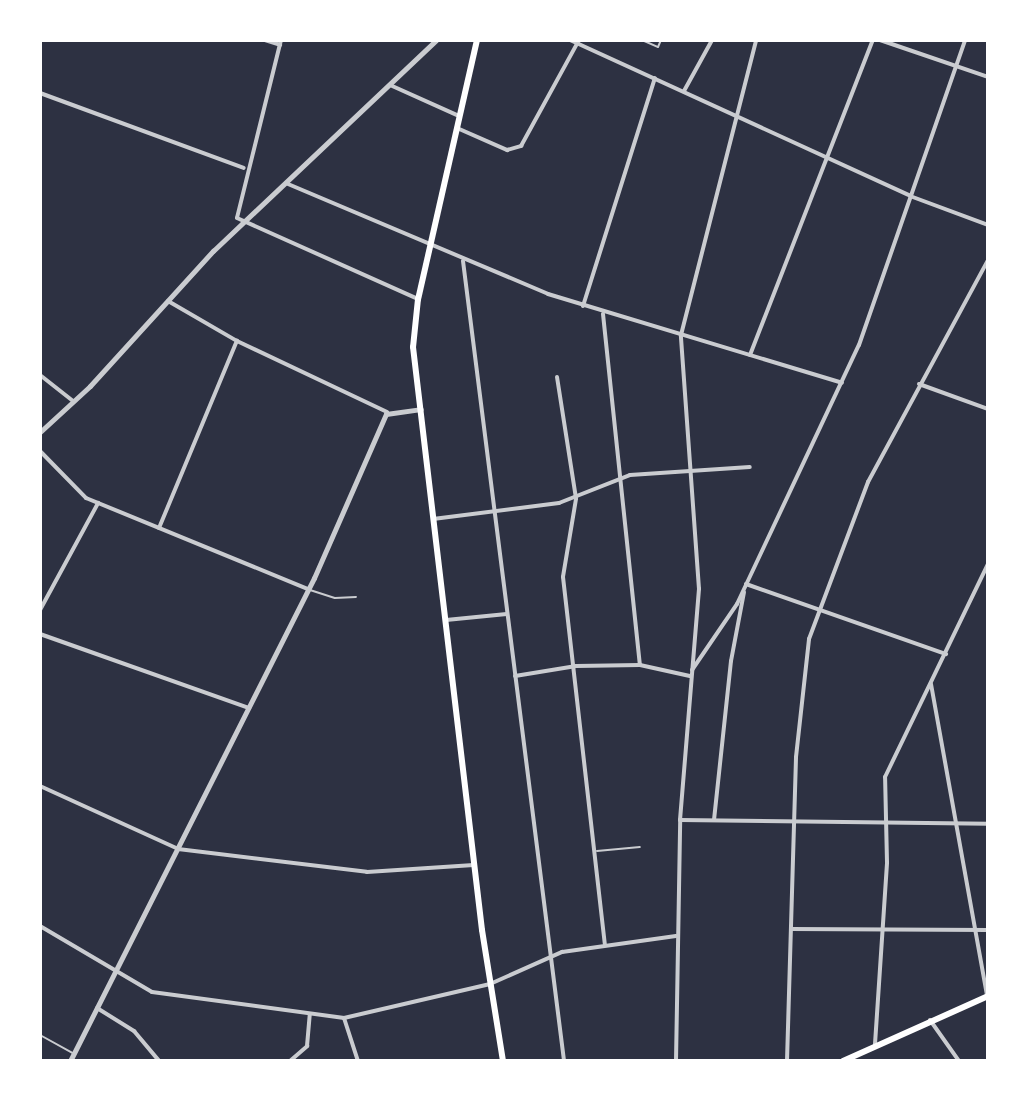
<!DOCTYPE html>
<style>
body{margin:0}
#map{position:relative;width:1028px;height:1101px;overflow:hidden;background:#2d3142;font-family:"Nunito Sans",sans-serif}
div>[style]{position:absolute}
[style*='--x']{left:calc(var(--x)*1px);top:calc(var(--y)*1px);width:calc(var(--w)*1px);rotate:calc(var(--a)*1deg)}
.service>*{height:2px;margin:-1px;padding:0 1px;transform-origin:1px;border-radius:1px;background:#caccd0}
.minor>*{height:4px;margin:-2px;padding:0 2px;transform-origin:2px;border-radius:2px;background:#caccd0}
.tertiary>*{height:5px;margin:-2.5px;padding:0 2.5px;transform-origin:2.5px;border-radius:2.5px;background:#caccd0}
.secondary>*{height:6px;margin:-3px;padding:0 3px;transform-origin:3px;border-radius:3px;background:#fff}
span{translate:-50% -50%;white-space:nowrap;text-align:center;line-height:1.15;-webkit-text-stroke:6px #fff;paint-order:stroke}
.frame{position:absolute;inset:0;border:42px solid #fff;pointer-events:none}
</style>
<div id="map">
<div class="service">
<div style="--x:642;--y:40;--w:17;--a:24"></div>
<div style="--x:658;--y:47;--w:8;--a:-67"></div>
<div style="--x:310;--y:590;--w:26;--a:18"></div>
<div style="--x:335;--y:598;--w:21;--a:-3"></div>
<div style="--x:597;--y:851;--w:43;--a:-5.3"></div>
<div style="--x:40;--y:1035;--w:38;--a:29"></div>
</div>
<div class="minor">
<div style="--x:265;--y:40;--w:16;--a:18"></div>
<div style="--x:281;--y:40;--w:183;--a:103.9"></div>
<div style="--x:237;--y:218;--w:198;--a:24.1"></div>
<div style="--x:570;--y:40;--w:374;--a:24.6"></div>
<div style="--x:910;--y:196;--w:83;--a:20.4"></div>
<div style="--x:880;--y:40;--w:114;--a:18.9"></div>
<div style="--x:390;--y:85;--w:76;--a:24.2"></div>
<div style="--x:684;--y:91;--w:58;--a:-61.2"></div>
<div style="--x:40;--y:93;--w:217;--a:20.2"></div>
<div style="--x:457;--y:128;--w:55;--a:23.7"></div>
<div style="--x:507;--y:150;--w:15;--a:-16"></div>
<div style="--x:521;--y:146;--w:121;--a:-61.3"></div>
<div style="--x:288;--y:184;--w:282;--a:22.9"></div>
<div style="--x:548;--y:294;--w:307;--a:16.8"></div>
<div style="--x:463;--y:261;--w:806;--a:82.8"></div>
<div style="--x:168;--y:301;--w:80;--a:30.1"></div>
<div style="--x:237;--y:341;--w:166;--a:25.3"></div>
<div style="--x:583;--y:306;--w:239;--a:-72.5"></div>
<div style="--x:603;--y:314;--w:353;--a:84"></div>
<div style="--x:750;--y:355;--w:338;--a:-68.7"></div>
<div style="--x:40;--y:375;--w:42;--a:38.2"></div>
<div style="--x:557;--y:377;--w:123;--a:81.1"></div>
<div style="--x:576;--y:499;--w:79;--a:99.5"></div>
<div style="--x:563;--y:577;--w:369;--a:83.5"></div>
<div style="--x:919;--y:384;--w:73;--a:19.9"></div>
<div style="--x:40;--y:451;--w:66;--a:45.6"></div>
<div style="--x:86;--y:498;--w:240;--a:22.3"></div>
<div style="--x:433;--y:519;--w:127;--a:-7.2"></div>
<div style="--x:559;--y:503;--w:76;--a:-21.5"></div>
<div style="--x:630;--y:475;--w:120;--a:-3.8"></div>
<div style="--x:159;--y:528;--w:203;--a:-67.4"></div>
<div style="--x:746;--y:584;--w:212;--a:19.3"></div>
<div style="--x:40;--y:610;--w:122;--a:-61.5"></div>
<div style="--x:446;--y:620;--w:61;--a:-5.6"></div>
<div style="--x:40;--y:634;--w:222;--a:19.5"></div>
<div style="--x:692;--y:670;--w:80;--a:-55.7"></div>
<div style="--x:737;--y:604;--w:286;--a:-64.8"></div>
<div style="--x:859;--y:345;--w:323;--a:-70.8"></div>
<div style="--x:515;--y:676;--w:62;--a:-9.3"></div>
<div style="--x:576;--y:666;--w:64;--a:-0.9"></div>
<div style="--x:640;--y:665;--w:51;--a:12.4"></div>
<div style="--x:931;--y:684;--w:317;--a:79.8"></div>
<div style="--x:40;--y:786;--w:152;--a:24.5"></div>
<div style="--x:178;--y:849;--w:190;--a:6.9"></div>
<div style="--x:367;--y:872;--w:107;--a:-3.7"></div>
<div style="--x:680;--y:820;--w:308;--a:0.7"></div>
<div style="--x:714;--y:820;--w:160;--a:-83.9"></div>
<div style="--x:731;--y:661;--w:70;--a:-79.3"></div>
<div style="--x:40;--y:926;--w:130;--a:30.5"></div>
<div style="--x:152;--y:992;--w:194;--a:7.7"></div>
<div style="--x:344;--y:1018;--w:150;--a:-13.1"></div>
<div style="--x:490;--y:984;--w:79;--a:-24"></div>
<div style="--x:562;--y:952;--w:115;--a:-8"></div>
<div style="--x:791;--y:929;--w:197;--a:0.3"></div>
<div style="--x:97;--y:1008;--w:44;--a:31.9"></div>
<div style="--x:134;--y:1031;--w:39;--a:50"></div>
<div style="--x:344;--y:1018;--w:45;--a:72"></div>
<div style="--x:930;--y:1020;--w:50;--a:54.7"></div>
<div style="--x:875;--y:1044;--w:182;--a:-86.2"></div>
<div style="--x:887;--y:862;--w:85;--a:-91.3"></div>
<div style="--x:885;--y:777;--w:237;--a:-64.2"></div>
<div style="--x:290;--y:1061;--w:23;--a:-41"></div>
<div style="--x:307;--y:1046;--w:32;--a:-85"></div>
<div style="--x:676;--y:1061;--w:241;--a:-89"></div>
<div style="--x:680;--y:820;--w:232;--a:-85.3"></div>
<div style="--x:699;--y:589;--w:255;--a:-94.1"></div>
<div style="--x:681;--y:335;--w:304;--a:-75.7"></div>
<div style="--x:787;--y:1061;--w:304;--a:-88.3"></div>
<div style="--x:796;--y:757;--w:119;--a:-83.7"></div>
<div style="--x:809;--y:639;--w:168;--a:-69.4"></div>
<div style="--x:868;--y:482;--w:252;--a:-61.6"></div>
</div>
<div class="tertiary">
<div style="--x:40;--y:432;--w:68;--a:-42.6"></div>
<div style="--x:90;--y:386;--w:183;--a:-47.7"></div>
<div style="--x:213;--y:251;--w:307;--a:-43.4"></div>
<div style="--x:70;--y:1061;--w:541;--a:-63.2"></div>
<div style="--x:314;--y:578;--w:179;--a:-66.3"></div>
<div style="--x:386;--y:414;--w:35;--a:-8"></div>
</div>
<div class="secondary">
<div style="--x:477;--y:40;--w:266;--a:102.8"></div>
<div style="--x:418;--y:299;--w:48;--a:95.9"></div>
<div style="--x:413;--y:347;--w:587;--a:83.25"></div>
<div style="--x:482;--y:930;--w:133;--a:80.9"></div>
<div style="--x:843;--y:1061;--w:159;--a:-24.1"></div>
</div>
<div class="frame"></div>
</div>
